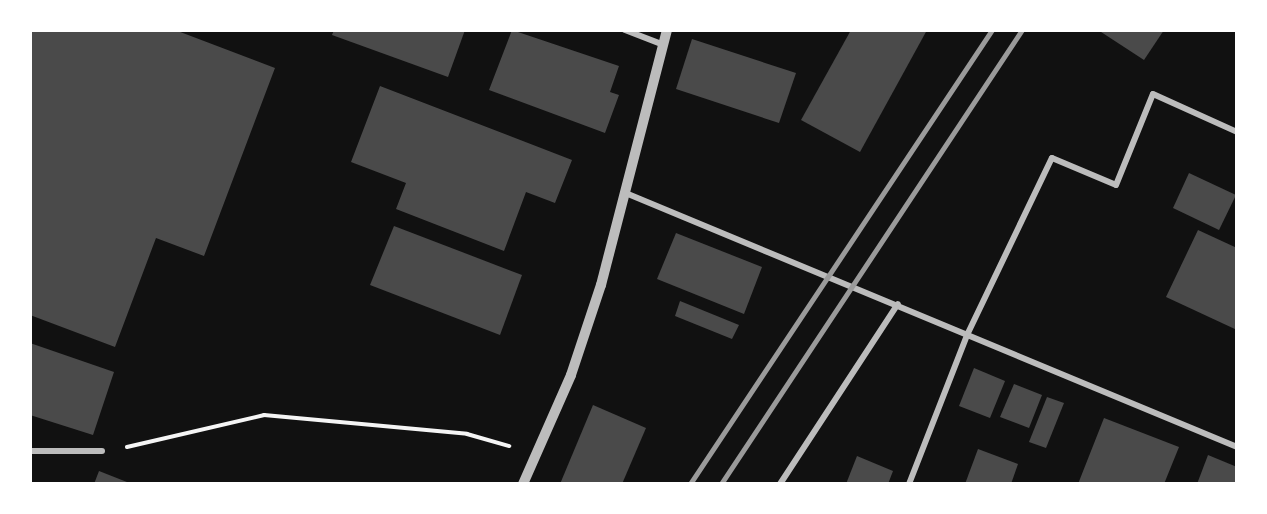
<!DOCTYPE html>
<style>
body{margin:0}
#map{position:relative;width:1267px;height:514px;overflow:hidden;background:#111;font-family:"Exo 2",sans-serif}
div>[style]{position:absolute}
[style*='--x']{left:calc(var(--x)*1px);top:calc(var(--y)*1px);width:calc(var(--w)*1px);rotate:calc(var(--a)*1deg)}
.building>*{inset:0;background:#4a4a4a}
.path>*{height:4px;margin:-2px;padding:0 2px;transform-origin:2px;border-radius:2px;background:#f5f5f5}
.minor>*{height:6px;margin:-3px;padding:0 3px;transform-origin:3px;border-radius:3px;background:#bcbcbc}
.tertiary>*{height:10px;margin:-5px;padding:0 5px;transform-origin:5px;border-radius:5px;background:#bcbcbc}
.rail>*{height:4.5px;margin:-2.25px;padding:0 2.25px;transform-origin:2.25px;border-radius:2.25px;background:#9a9a9a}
span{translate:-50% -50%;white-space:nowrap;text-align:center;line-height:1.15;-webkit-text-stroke:6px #fff;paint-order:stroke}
.frame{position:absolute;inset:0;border:32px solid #fff;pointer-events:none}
</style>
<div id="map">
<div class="building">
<div style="clip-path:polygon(30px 30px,175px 30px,275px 68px,204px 256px,156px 238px,115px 347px,30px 315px)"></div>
<div style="clip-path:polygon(334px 30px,465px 30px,448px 77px,332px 35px)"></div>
<div style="clip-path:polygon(512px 30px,619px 66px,610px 92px,619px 95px,605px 133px,489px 90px)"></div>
<div style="clip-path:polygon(851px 30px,927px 30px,860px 152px,801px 120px)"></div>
<div style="clip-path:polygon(1098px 30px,1164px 30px,1144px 60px)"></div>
<div style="clip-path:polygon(692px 39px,796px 73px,779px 123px,676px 89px)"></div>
<div style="clip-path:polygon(380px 86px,572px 160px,555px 203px,526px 192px,504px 251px,396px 209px,406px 183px,351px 162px)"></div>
<div style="clip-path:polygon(1189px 173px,1236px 195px,1219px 230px,1173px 208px)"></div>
<div style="clip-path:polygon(394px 226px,522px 275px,500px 335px,370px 285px)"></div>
<div style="clip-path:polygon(1198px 230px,1237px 248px,1237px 330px,1166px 297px)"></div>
<div style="clip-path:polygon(676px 233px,762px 267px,744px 314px,657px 279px)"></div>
<div style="clip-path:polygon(680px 301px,739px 325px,732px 339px,675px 316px)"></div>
<div style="clip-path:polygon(30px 343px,114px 372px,93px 435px,30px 415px)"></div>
<div style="clip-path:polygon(974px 368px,1005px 381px,990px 418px,959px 406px)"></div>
<div style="clip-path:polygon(1014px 384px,1042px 395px,1029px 428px,1000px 417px)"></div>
<div style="clip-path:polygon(1047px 397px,1064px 403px,1046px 448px,1029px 442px)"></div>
<div style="clip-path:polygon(593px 405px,646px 428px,622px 484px,560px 484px)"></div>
<div style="clip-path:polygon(1104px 418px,1179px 447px,1164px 484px,1078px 484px)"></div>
<div style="clip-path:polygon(978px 449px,1018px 464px,1011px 484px,965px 484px)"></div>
<div style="clip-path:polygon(1208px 455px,1237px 467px,1237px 484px,1197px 484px)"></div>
<div style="clip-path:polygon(857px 456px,893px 471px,888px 484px,846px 484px)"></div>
<div style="clip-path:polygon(99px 471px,132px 484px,94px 484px)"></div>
</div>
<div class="path">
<div style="--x:127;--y:447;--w:141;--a:-13.1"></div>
<div style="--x:264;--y:415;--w:204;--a:5.3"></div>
<div style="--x:467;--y:434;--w:44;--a:15.9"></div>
</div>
<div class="minor">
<div style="--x:625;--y:30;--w:40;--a:21"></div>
<div style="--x:628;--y:194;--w:659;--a:22.56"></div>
<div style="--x:30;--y:451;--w:72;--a:0"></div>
<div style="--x:780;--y:484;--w:215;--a:-56.8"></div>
<div style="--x:909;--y:484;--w:162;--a:-68.7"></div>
<div style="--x:968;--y:333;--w:194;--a:-64.4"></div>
<div style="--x:1052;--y:158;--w:69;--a:22.9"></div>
<div style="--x:1116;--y:185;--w:98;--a:-67.9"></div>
<div style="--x:1153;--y:94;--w:92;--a:24.3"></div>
</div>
<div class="tertiary">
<div style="--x:523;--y:484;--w:119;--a:-66.2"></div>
<div style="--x:571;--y:375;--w:95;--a:-71.6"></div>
<div style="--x:601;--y:285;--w:263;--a:-75.5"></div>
</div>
<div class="rail">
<div style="--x:690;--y:484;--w:545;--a:-56.37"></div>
<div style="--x:721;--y:484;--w:545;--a:-56.46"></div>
</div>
<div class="frame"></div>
</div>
